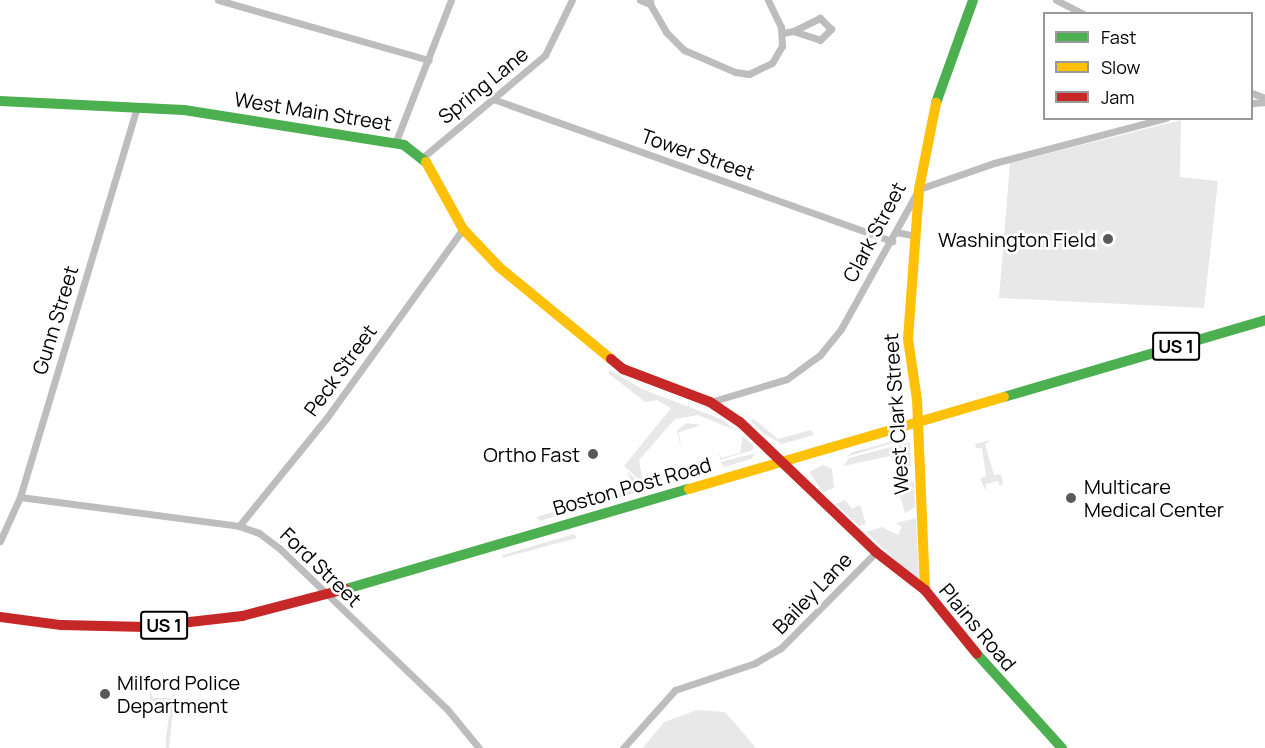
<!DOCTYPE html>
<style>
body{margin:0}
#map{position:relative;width:1265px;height:748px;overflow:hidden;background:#fff;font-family:Manrope,sans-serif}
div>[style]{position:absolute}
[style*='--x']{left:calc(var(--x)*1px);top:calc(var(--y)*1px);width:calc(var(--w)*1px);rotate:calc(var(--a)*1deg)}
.green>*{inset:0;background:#e8e8e8}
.street>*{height:7px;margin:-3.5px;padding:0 3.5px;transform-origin:3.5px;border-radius:3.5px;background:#bdbdbd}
.fast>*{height:10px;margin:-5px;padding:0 5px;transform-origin:5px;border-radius:5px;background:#4caf50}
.slow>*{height:10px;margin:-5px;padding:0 5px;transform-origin:5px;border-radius:5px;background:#ffc107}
.jam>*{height:10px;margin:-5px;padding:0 5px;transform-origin:5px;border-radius:5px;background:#c62828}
.dots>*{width:16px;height:16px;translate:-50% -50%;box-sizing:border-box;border:3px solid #fff;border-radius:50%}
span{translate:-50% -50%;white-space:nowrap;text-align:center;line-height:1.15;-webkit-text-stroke:5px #fff;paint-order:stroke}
.shield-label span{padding:2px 4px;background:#fff;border:2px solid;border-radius:4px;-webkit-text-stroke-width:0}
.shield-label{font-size:18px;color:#000;font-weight:700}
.street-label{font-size:20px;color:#000}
.poi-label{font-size:20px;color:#000}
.right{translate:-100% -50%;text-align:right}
.left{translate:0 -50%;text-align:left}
.legend{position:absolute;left:1043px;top:12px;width:210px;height:108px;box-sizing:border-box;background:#fff;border:2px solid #999;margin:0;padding:8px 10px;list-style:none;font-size:18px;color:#000}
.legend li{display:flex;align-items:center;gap:12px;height:30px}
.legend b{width:30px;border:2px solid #999}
</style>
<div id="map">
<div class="green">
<div style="clip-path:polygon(1181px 120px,1180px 177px,1218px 181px,1204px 308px,999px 298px,1010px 163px)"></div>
<div style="clip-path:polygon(610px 370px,642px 389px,721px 419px,737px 431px,698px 415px,675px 419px,639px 460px,643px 483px,624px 466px,671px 408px,657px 400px,645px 402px,608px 373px)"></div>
<div style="clip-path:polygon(754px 419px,778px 439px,811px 430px,814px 435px,782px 444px,764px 434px,750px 421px)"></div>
<div style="clip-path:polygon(687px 423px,701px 425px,679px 432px,681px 448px,677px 430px)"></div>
<div style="clip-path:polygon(743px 436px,754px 446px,753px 450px,720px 460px,719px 452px,721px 458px,740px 453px)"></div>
<div style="clip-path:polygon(908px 437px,907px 439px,846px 457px,853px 452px)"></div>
<div style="clip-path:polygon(991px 440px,985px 444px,994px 475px,1001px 474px,1003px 484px,1000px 486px,998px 481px,986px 484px,986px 491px,980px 479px,986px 476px,982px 448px,976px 448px,975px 444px)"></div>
<div style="clip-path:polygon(910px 442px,911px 467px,903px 467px,890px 456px,843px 466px,849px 458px)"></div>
<div style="clip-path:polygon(756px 453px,751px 459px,724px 467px,721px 462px)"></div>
<div style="clip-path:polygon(823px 465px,832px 469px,834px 488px,823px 492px,809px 472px)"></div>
<div style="clip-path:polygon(627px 471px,641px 484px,538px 514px,633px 486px)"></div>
<div style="clip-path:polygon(914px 482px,915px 507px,905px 513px,900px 496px,891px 499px,907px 492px,905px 483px)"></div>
<div style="clip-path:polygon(653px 483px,652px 488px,540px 521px,536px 517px)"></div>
<div style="clip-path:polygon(845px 500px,852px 509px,860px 505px,866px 524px,859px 526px,836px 504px)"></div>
<div style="clip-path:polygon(916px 518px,919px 576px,916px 579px,864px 534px,902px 566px,866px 532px,882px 527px,898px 535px,902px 527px,896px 523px)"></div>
<div style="clip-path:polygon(574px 534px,577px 538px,502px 558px,503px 555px)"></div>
<div style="clip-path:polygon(150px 690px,153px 698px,171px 698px,175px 692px,169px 748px,166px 748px,166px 737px,171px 702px,153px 701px,150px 708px)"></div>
<div style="clip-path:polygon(697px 710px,725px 712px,756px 748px,643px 748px,664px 722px)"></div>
</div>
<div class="street">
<div style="--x:218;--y:0;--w:219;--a:15.9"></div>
<div style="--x:640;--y:0;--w:11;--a:22"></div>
<div style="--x:650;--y:4;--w:4;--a:-90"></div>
<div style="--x:1056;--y:0;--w:30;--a:27"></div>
<div style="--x:650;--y:4;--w:32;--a:60"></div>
<div style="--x:666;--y:32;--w:25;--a:45"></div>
<div style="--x:684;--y:50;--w:56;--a:23.3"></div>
<div style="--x:735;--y:72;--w:14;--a:8"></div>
<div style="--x:749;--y:74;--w:25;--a:-26"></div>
<div style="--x:772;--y:63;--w:20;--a:-60"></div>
<div style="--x:782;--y:46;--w:19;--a:-93"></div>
<div style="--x:781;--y:27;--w:30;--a:-116"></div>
<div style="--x:783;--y:33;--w:10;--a:-11"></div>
<div style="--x:793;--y:31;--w:28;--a:18"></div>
<div style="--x:820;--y:40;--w:16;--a:-45"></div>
<div style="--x:831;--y:29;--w:16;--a:-135"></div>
<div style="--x:820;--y:18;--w:30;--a:154"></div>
<div style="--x:1252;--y:93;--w:14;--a:21"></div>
<div style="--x:493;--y:99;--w:424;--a:19.6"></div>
<div style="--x:1252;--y:103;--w:13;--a:-4"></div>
<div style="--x:396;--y:141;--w:151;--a:-68.7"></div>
<div style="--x:422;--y:158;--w:160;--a:-39.9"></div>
<div style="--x:545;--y:55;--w:61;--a:-63.9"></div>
<div style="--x:896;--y:232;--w:20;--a:11"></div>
<div style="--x:710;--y:402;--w:80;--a:-16.6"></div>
<div style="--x:787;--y:379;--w:41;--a:-36"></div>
<div style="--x:820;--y:355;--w:33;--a:-51"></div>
<div style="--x:841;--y:329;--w:160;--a:-60.9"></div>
<div style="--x:919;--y:189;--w:79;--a:-19.1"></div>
<div style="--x:994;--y:163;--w:178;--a:-14.7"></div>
<div style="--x:20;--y:497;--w:221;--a:7.5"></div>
<div style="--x:239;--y:526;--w:21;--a:19"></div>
<div style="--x:259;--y:533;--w:25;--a:37"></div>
<div style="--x:279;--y:548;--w:233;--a:43.8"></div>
<div style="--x:447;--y:709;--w:50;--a:50.6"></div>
<div style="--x:239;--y:526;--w:141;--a:-51"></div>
<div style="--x:328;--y:416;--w:231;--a:-54.2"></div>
<div style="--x:0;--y:541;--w:48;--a:-65.6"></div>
<div style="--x:20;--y:497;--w:408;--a:-73.3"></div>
<div style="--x:623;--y:748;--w:78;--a:-48.1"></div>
<div style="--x:675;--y:690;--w:84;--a:-18.6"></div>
<div style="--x:755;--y:663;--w:30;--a:-30"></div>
<div style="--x:781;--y:648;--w:135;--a:-45.3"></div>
</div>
<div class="fast">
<div style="--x:0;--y:101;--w:184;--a:2.8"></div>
<div style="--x:184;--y:110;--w:223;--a:9"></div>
<div style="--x:404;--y:145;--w:28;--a:38"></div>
<div style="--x:936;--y:103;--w:109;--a:-70.2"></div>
<div style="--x:1004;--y:397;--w:272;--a:-16.4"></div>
<div style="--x:346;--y:589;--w:357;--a:-16.3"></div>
<div style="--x:977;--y:654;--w:127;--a:47.9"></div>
</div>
<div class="slow">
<div style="--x:426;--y:162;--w:77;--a:61.1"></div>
<div style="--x:463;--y:229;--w:52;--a:46.5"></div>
<div style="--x:499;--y:267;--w:145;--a:39.4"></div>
<div style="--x:689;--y:489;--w:328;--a:-16.3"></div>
<div style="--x:925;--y:590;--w:190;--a:-92.4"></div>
<div style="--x:917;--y:400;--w:62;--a:-98.4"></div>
<div style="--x:908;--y:339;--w:150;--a:-85.8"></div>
<div style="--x:919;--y:189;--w:88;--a:-78.8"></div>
</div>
<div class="jam">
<div style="--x:611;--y:359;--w:16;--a:40"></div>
<div style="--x:623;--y:369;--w:93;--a:20.8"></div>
<div style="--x:710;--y:402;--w:36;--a:34"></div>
<div style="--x:740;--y:422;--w:188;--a:43.7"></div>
<div style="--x:876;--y:552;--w:62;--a:37.8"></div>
<div style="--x:925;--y:590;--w:82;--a:50.9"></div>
<div style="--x:0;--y:617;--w:62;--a:7.5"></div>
<div style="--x:61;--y:625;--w:85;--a:1.3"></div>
<div style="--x:146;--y:627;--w:97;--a:-6.5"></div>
<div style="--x:242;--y:616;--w:107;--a:-14.6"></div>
</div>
<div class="dots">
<div style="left:1108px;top:239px;background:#595959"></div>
<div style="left:593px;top:454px;background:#595959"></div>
<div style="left:1071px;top:498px;background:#595959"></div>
<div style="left:105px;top:694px;background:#595959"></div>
</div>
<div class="shield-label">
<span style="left:1176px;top:346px">US 1</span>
<span style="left:164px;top:625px">US 1</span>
</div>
<div class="street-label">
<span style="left:483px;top:85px;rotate:-39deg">Spring Lane</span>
<span style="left:313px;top:111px;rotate:9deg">West Main Street</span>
<span style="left:698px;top:154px;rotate:19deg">Tower Street</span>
<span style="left:874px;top:232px;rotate:-62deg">Clark Street</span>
<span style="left:55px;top:320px;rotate:-73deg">Gunn Street</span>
<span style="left:340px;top:370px;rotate:-54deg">Peck Street</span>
<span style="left:896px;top:414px;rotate:-94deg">West Clark Street</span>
<span style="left:632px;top:486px;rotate:-16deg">Boston Post Road</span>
<span style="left:321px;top:567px;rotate:44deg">Ford Street</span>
<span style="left:812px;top:593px;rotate:-46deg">Bailey Lane</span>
<span style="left:978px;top:627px;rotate:50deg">Plains Road</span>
</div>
<div class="poi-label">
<span class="right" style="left:1096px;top:239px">Washington Field</span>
<span class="right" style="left:580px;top:454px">Ortho Fast</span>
<span class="left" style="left:1084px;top:498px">Multicare<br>Medical Center</span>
<span class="left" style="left:117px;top:694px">Milford Police<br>Department</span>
</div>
<ul class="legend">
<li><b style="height:8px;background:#4caf50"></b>Fast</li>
<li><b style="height:8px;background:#ffc107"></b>Slow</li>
<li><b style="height:8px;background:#c62828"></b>Jam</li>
</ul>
</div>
